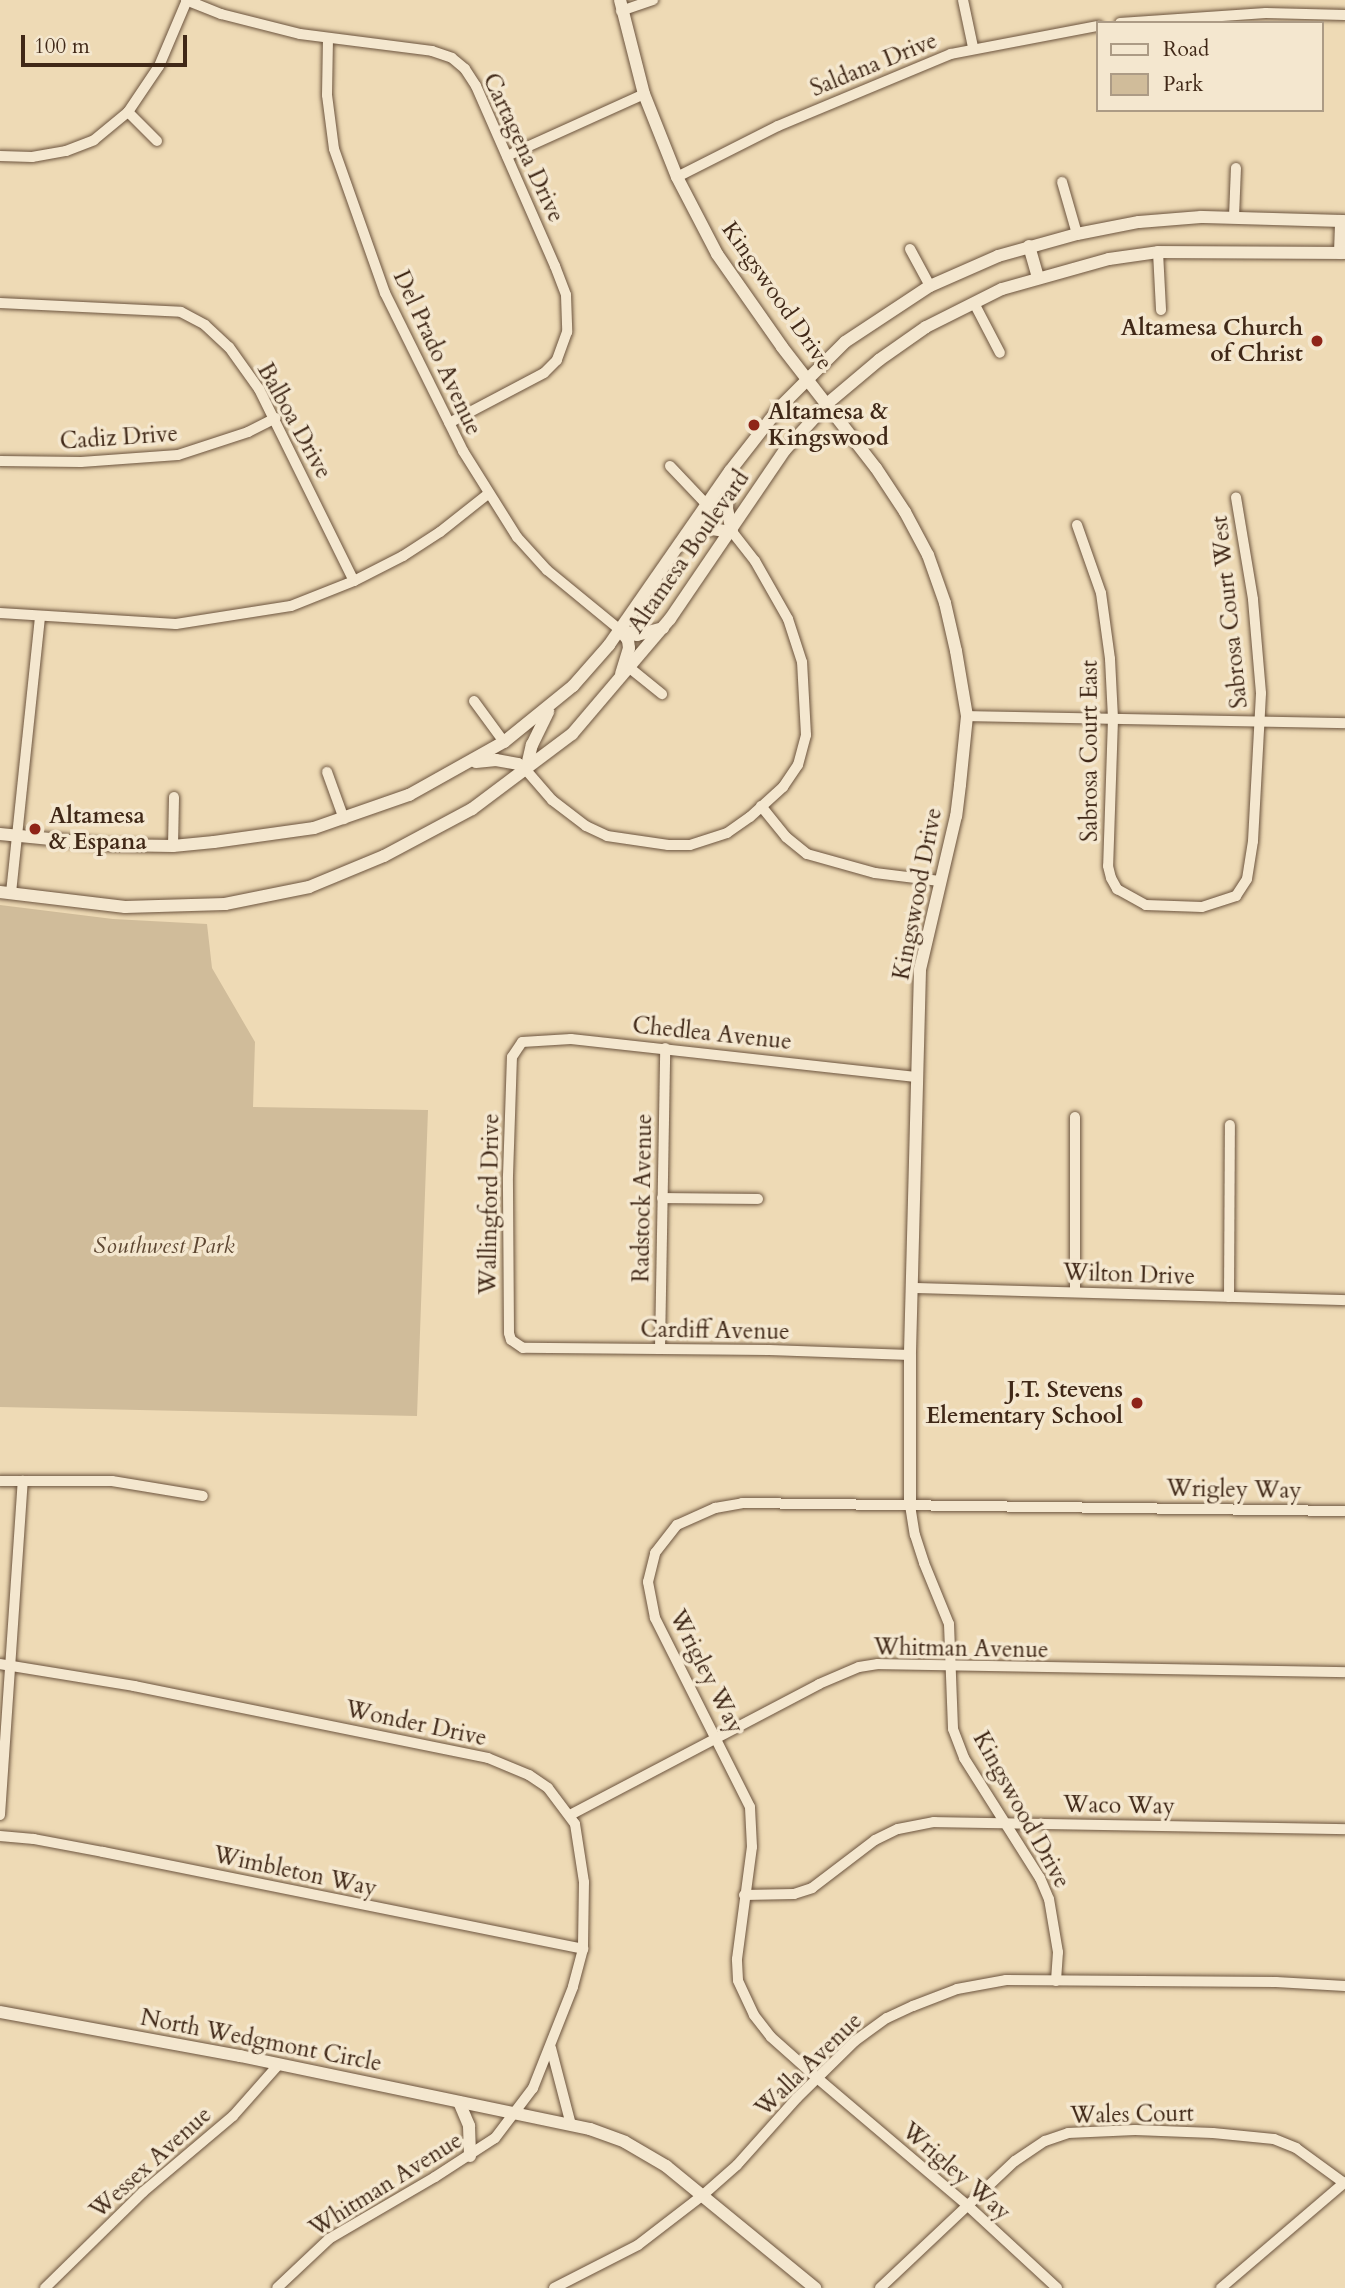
<!DOCTYPE html>
<style>
body{margin:0}
#map{position:relative;width:1345px;height:2288px;overflow:hidden;background:#eedab5;font-family:Cardo,serif}
div>[style]{position:absolute}
[style*='--x']{left:calc(var(--x)*1px);top:calc(var(--y)*1px);width:calc(var(--w)*1px);rotate:calc(var(--a)*1deg)}
.green>*{inset:0;background:#d0bc9a}
.roads{filter:drop-shadow(0 0 2px #6c543e) drop-shadow(0 0 2px #6c543e)}
.minor>*{height:10px;margin:-5px;padding:0 5px;transform-origin:5px;border-radius:5px;background:#f4e7cf}
.tertiary>*{height:12px;margin:-6px;padding:0 6px;transform-origin:6px;border-radius:6px;background:#f4e7cf}
.secondary>*{height:12px;margin:-6px;padding:0 6px;transform-origin:6px;border-radius:6px;background:#f4e7cf}
.dots>*{width:19px;height:19px;translate:-50% -50%;box-sizing:border-box;border:4px solid #f4e7cf;border-radius:50%}
span{translate:-50% -50%;white-space:nowrap;text-align:center;line-height:1.15;-webkit-text-stroke:7px #f4e7cf;paint-order:stroke}
.street-label{font-size:23px;color:#402817}
.poi-label{font-size:23px;color:#402817;font-weight:700}
.right{translate:-100% -50%;text-align:right}
.left{translate:0 -50%;text-align:left}
.park-label{font-size:23px;color:#5d4631;font-style:italic}
.legend{position:absolute;left:1096px;top:21px;width:228px;height:91px;box-sizing:border-box;background:#f4e7cf;border:2px solid #ac9b85;margin:0;padding:9px 12px;list-style:none;font-size:21px;color:#402817}
.legend li{display:flex;align-items:center;gap:14px;height:35px}
.legend b{width:35px;border:2px solid #ac9b85}
.scale{position:absolute;left:21px;top:35px;width:166px;height:32px;box-sizing:border-box;border:4px solid #402817;border-top:0;padding-left:9px;font-size:21px;line-height:24px;white-space:nowrap;color:#402817;-webkit-text-stroke:5px #f4e7cf;paint-order:stroke}
</style>
<div id="map">
<div class="green">
<div style="clip-path:polygon(0 905px,113px 919px,207px 924px,212px 968px,255px 1042px,253px 1107px,428px 1110px,417px 1416px,0 1407px)"></div>
</div>
<div class="roads">
<div class="minor">
<div style="--x:186;--y:0;--w:38;--a:22"></div>
<div style="--x:221;--y:14;--w:81;--a:14.2"></div>
<div style="--x:300;--y:34;--w:133;--a:7.3"></div>
<div style="--x:432;--y:51;--w:21;--a:19"></div>
<div style="--x:452;--y:58;--w:17;--a:40"></div>
<div style="--x:465;--y:69;--w:20;--a:57"></div>
<div style="--x:476;--y:86;--w:197;--a:66.3"></div>
<div style="--x:555;--y:266;--w:31;--a:69"></div>
<div style="--x:566;--y:295;--w:37;--a:88"></div>
<div style="--x:567;--y:332;--w:30;--a:110"></div>
<div style="--x:557;--y:360;--w:18;--a:135"></div>
<div style="--x:544;--y:373;--w:107;--a:152.2"></div>
<div style="--x:963;--y:0;--w:48;--a:78"></div>
<div style="--x:621;--y:11;--w:34;--a:-19"></div>
<div style="--x:1120;--y:23;--w:146;--a:-3.9"></div>
<div style="--x:1266;--y:13;--w:79;--a:1.5"></div>
<div style="--x:328;--y:38;--w:57;--a:91"></div>
<div style="--x:327;--y:95;--w:54;--a:82.6"></div>
<div style="--x:334;--y:149;--w:153;--a:70.5"></div>
<div style="--x:385;--y:293;--w:176;--a:63.7"></div>
<div style="--x:463;--y:451;--w:102;--a:57.9"></div>
<div style="--x:517;--y:537;--w:45;--a:47.7"></div>
<div style="--x:547;--y:570;--w:94;--a:39.4"></div>
<div style="--x:157;--y:141;--w:41;--a:-135"></div>
<div style="--x:128;--y:112;--w:55;--a:-56"></div>
<div style="--x:159;--y:66;--w:72;--a:-67"></div>
<div style="--x:0;--y:156;--w:32;--a:2"></div>
<div style="--x:32;--y:157;--w:35;--a:-10"></div>
<div style="--x:66;--y:151;--w:30;--a:-21"></div>
<div style="--x:94;--y:140;--w:44;--a:-39.5"></div>
<div style="--x:507;--y:156;--w:150;--a:-24.3"></div>
<div style="--x:677;--y:177;--w:113;--a:-26.8"></div>
<div style="--x:778;--y:126;--w:187;--a:-22.6"></div>
<div style="--x:951;--y:54;--w:150;--a:-10.8"></div>
<div style="--x:1062;--y:182;--w:54;--a:73.9"></div>
<div style="--x:1234;--y:217;--w:49;--a:-87.7"></div>
<div style="--x:910;--y:249;--w:42;--a:61.6"></div>
<div style="--x:1158;--y:252;--w:58;--a:87"></div>
<div style="--x:0;--y:303;--w:181;--a:2.8"></div>
<div style="--x:181;--y:312;--w:27;--a:28"></div>
<div style="--x:205;--y:325;--w:33;--a:43"></div>
<div style="--x:229;--y:347;--w:52;--a:54.5"></div>
<div style="--x:259;--y:389;--w:214;--a:63.7"></div>
<div style="--x:974;--y:303;--w:56;--a:62.5"></div>
<div style="--x:0;--y:461;--w:81;--a:0.7"></div>
<div style="--x:81;--y:462;--w:97;--a:-4.1"></div>
<div style="--x:178;--y:455;--w:74;--a:-18.2"></div>
<div style="--x:248;--y:432;--w:31;--a:-27"></div>
<div style="--x:670;--y:466;--w:54;--a:46.5"></div>
<div style="--x:1077;--y:525;--w:72;--a:70.6"></div>
<div style="--x:1101;--y:593;--w:67;--a:82.2"></div>
<div style="--x:1110;--y:659;--w:60;--a:87.1"></div>
<div style="--x:1113;--y:719;--w:147;--a:91.9"></div>
<div style="--x:1108;--y:866;--w:12;--a:76"></div>
<div style="--x:1111;--y:878;--w:13;--a:61"></div>
<div style="--x:1117;--y:889;--w:33;--a:29"></div>
<div style="--x:1146;--y:905;--w:56;--a:2"></div>
<div style="--x:1202;--y:907;--w:36;--a:-18"></div>
<div style="--x:1236;--y:896;--w:20;--a:-57"></div>
<div style="--x:1247;--y:879;--w:38;--a:-81"></div>
<div style="--x:1253;--y:841;--w:148;--a:-86.9"></div>
<div style="--x:1261;--y:693;--w:94;--a:-94.9"></div>
<div style="--x:1253;--y:599;--w:103;--a:-99.5"></div>
<div style="--x:0;--y:613;--w:176;--a:3.6"></div>
<div style="--x:176;--y:624;--w:116;--a:-8.9"></div>
<div style="--x:291;--y:606;--w:68;--a:-21.6"></div>
<div style="--x:354;--y:581;--w:55;--a:-27"></div>
<div style="--x:403;--y:556;--w:44;--a:-33"></div>
<div style="--x:440;--y:532;--w:61;--a:-38.4"></div>
<div style="--x:631;--y:669;--w:40;--a:39"></div>
<div style="--x:474;--y:701;--w:51;--a:53.8"></div>
<div style="--x:967;--y:716;--w:378;--a:1.1"></div>
<div style="--x:526;--y:770;--w:40;--a:49"></div>
<div style="--x:552;--y:800;--w:43;--a:37.4"></div>
<div style="--x:586;--y:826;--w:23;--a:25"></div>
<div style="--x:607;--y:836;--w:62;--a:8.4"></div>
<div style="--x:668;--y:845;--w:22;--a:0"></div>
<div style="--x:690;--y:845;--w:39;--a:-18"></div>
<div style="--x:727;--y:833;--w:28;--a:-35"></div>
<div style="--x:750;--y:817;--w:45;--a:-42.3"></div>
<div style="--x:783;--y:787;--w:27;--a:-56"></div>
<div style="--x:798;--y:765;--w:31;--a:-75"></div>
<div style="--x:806;--y:735;--w:73;--a:-93.1"></div>
<div style="--x:802;--y:662;--w:45;--a:-108"></div>
<div style="--x:788;--y:619;--w:67;--a:-119.6"></div>
<div style="--x:755;--y:561;--w:37;--a:-128"></div>
<div style="--x:327;--y:772;--w:50;--a:70.1"></div>
<div style="--x:761;--y:806;--w:40;--a:51"></div>
<div style="--x:786;--y:837;--w:27;--a:39"></div>
<div style="--x:807;--y:854;--w:71;--a:15.6"></div>
<div style="--x:875;--y:873;--w:65;--a:7"></div>
<div style="--x:173;--y:846;--w:49;--a:-88.8"></div>
<div style="--x:11;--y:893;--w:278;--a:-84"></div>
<div style="--x:662;--y:1198;--w:96;--a:0.6"></div>
<div style="--x:912;--y:1288;--w:433;--a:1.6"></div>
<div style="--x:1075;--y:1292;--w:175;--a:-90"></div>
<div style="--x:1229;--y:1297;--w:172;--a:-89.7"></div>
<div style="--x:660;--y:1349;--w:301;--a:-89"></div>
<div style="--x:910;--y:1355;--w:141;--a:-178"></div>
<div style="--x:769;--y:1350;--w:246;--a:-179.5"></div>
<div style="--x:523;--y:1348;--w:14;--a:-146"></div>
<div style="--x:511;--y:1340;--w:7;--a:-106"></div>
<div style="--x:509;--y:1333;--w:157;--a:-90.4"></div>
<div style="--x:508;--y:1176;--w:119;--a:-88.1"></div>
<div style="--x:512;--y:1057;--w:18;--a:-56"></div>
<div style="--x:522;--y:1042;--w:49;--a:-3.5"></div>
<div style="--x:571;--y:1039;--w:347;--a:6.3"></div>
<div style="--x:0;--y:1481;--w:112;--a:0"></div>
<div style="--x:112;--y:1481;--w:92;--a:9.4"></div>
<div style="--x:910;--y:1505;--w:30;--a:81"></div>
<div style="--x:915;--y:1535;--w:29;--a:72"></div>
<div style="--x:924;--y:1563;--w:66;--a:67.7"></div>
<div style="--x:949;--y:1624;--w:105;--a:87.8"></div>
<div style="--x:953;--y:1729;--w:31;--a:69"></div>
<div style="--x:964;--y:1758;--w:142;--a:57.7"></div>
<div style="--x:1040;--y:1878;--w:23;--a:67"></div>
<div style="--x:1049;--y:1899;--w:54;--a:80.4"></div>
<div style="--x:1058;--y:1952;--w:29;--a:94"></div>
<div style="--x:0;--y:1664;--w:136;--a:9.3"></div>
<div style="--x:134;--y:1686;--w:361;--a:11.5"></div>
<div style="--x:488;--y:1758;--w:44;--a:22.5"></div>
<div style="--x:529;--y:1775;--w:23;--a:34"></div>
<div style="--x:548;--y:1788;--w:45;--a:53.1"></div>
<div style="--x:575;--y:1824;--w:59;--a:81.2"></div>
<div style="--x:584;--y:1882;--w:67;--a:90.9"></div>
<div style="--x:583;--y:1949;--w:39;--a:105"></div>
<div style="--x:573;--y:1987;--w:109;--a:111.6"></div>
<div style="--x:533;--y:2088;--w:63;--a:127.2"></div>
<div style="--x:495;--y:2138;--w:72;--a:147"></div>
<div style="--x:435;--y:2177;--w:123;--a:149.7"></div>
<div style="--x:329;--y:2239;--w:71;--a:136.7"></div>
<div style="--x:0;--y:1815;--w:335;--a:-86.1"></div>
<div style="--x:570;--y:1815;--w:281;--a:-27.7"></div>
<div style="--x:819;--y:1684;--w:43;--a:-23"></div>
<div style="--x:859;--y:1667;--w:19;--a:-9"></div>
<div style="--x:878;--y:1664;--w:467;--a:1"></div>
<div style="--x:0;--y:1836;--w:34;--a:5"></div>
<div style="--x:34;--y:1839;--w:70;--a:10.7"></div>
<div style="--x:103;--y:1852;--w:490;--a:11.4"></div>
<div style="--x:744;--y:1895;--w:50;--a:-1.1"></div>
<div style="--x:794;--y:1894;--w:19;--a:-18"></div>
<div style="--x:812;--y:1888;--w:79;--a:-37.3"></div>
<div style="--x:875;--y:1840;--w:25;--a:-26"></div>
<div style="--x:898;--y:1829;--w:37;--a:-11"></div>
<div style="--x:934;--y:1822;--w:411;--a:1"></div>
<div style="--x:551;--y:2048;--w:80;--a:75.4"></div>
<div style="--x:45;--y:2288;--w:137;--a:-44.4"></div>
<div style="--x:143;--y:2192;--w:118;--a:-40.2"></div>
<div style="--x:233;--y:2116;--w:69;--a:-48.5"></div>
<div style="--x:554;--y:2288;--w:94;--a:-27.1"></div>
<div style="--x:638;--y:2245;--w:82;--a:-37.6"></div>
<div style="--x:703;--y:2195;--w:45;--a:-41.4"></div>
<div style="--x:737;--y:2165;--w:90;--a:-48.2"></div>
<div style="--x:797;--y:2098;--w:81;--a:-44.5"></div>
<div style="--x:855;--y:2041;--w:39;--a:-36"></div>
<div style="--x:887;--y:2018;--w:29;--a:-25"></div>
<div style="--x:913;--y:2006;--w:47;--a:-21.1"></div>
<div style="--x:957;--y:1989;--w:50;--a:-10.4"></div>
<div style="--x:1006;--y:1980;--w:270;--a:0.4"></div>
<div style="--x:1276;--y:1982;--w:69;--a:3.3"></div>
<div style="--x:880;--y:2288;--w:185;--a:-43.3"></div>
<div style="--x:1015;--y:2161;--w:36;--a:-34"></div>
<div style="--x:1045;--y:2141;--w:24;--a:-19"></div>
<div style="--x:1068;--y:2133;--w:67;--a:-2.6"></div>
<div style="--x:1135;--y:2130;--w:78;--a:2.2"></div>
<div style="--x:1213;--y:2133;--w:61;--a:5.6"></div>
<div style="--x:1274;--y:2139;--w:24;--a:22"></div>
<div style="--x:1296;--y:2148;--w:59;--a:36.1"></div>
<div style="--x:1057;--y:2288;--w:122;--a:-137.3"></div>
<div style="--x:967;--y:2205;--w:197;--a:-139.7"></div>
<div style="--x:817;--y:2078;--w:62;--a:-138.3"></div>
<div style="--x:771;--y:2037;--w:28;--a:-128"></div>
<div style="--x:754;--y:2015;--w:38;--a:-115"></div>
<div style="--x:738;--y:1980;--w:21;--a:-93"></div>
<div style="--x:737;--y:1959;--w:113;--a:-82.4"></div>
<div style="--x:752;--y:1847;--w:40;--a:-92.9"></div>
<div style="--x:750;--y:1807;--w:212;--a:-116.7"></div>
<div style="--x:655;--y:1618;--w:37;--a:-101"></div>
<div style="--x:648;--y:1582;--w:30;--a:-76"></div>
<div style="--x:655;--y:1553;--w:36;--a:-52"></div>
<div style="--x:677;--y:1525;--w:42;--a:-24.1"></div>
<div style="--x:715;--y:1508;--w:27;--a:-10"></div>
<div style="--x:742;--y:1503;--w:603;--a:0.76"></div>
<div style="--x:1221;--y:2288;--w:163;--a:-40.5"></div>
</div>
<div class="tertiary">
<div style="--x:620;--y:0;--w:97;--a:75.7"></div>
<div style="--x:644;--y:94;--w:89;--a:68.3"></div>
<div style="--x:677;--y:177;--w:87;--a:62.5"></div>
<div style="--x:717;--y:254;--w:113;--a:55"></div>
<div style="--x:782;--y:347;--w:153;--a:52.2"></div>
<div style="--x:876;--y:468;--w:53;--a:56.6"></div>
<div style="--x:905;--y:512;--w:49;--a:61.9"></div>
<div style="--x:928;--y:555;--w:51;--a:70.5"></div>
<div style="--x:945;--y:603;--w:49;--a:77.1"></div>
<div style="--x:956;--y:651;--w:66;--a:80.4"></div>
<div style="--x:967;--y:716;--w:69;--a:95.8"></div>
<div style="--x:960;--y:785;--w:31;--a:97"></div>
<div style="--x:956;--y:816;--w:158;--a:103.2"></div>
<div style="--x:920;--y:970;--w:385;--a:91.5"></div>
<div style="--x:910;--y:1355;--w:150;--a:90"></div>
<div style="--x:0;--y:2012;--w:244;--a:10.4"></div>
<div style="--x:240;--y:2056;--w:358;--a:11.8"></div>
<div style="--x:590;--y:2129;--w:37;--a:20"></div>
<div style="--x:625;--y:2142;--w:48;--a:30.3"></div>
<div style="--x:666;--y:2166;--w:193;--a:39.3"></div>
<div style="--x:459;--y:2102;--w:26;--a:67"></div>
<div style="--x:469;--y:2126;--w:30;--a:88"></div>
</div>
<div class="secondary">
<div style="--x:1029;--y:246;--w:33;--a:74"></div>
<div style="--x:1340;--y:253;--w:32;--a:-88"></div>
<div style="--x:687;--y:535;--w:26;--a:-13"></div>
<div style="--x:712;--y:529;--w:20;--a:9"></div>
<div style="--x:732;--y:532;--w:25;--a:-102"></div>
<div style="--x:727;--y:508;--w:34;--a:-85"></div>
<div style="--x:620;--y:630;--w:13;--a:51"></div>
<div style="--x:628;--y:640;--w:8;--a:83"></div>
<div style="--x:629;--y:648;--w:27;--a:107"></div>
<div style="--x:621;--y:630;--w:17;--a:17"></div>
<div style="--x:637;--y:635;--w:27;--a:-15"></div>
<div style="--x:476;--y:762;--w:20;--a:-6"></div>
<div style="--x:496;--y:760;--w:22;--a:10"></div>
<div style="--x:518;--y:764;--w:10;--a:37"></div>
<div style="--x:526;--y:770;--w:26;--a:-77"></div>
<div style="--x:532;--y:745;--w:37;--a:-64"></div>
<div style="--x:0;--y:834;--w:112;--a:5.7"></div>
<div style="--x:111;--y:845;--w:62;--a:0.9"></div>
<div style="--x:173;--y:846;--w:41;--a:-5.6"></div>
<div style="--x:214;--y:842;--w:101;--a:-8"></div>
<div style="--x:314;--y:828;--w:101;--a:-19.2"></div>
<div style="--x:409;--y:795;--w:109;--a:-29.2"></div>
<div style="--x:504;--y:742;--w:89;--a:-39.1"></div>
<div style="--x:573;--y:686;--w:55;--a:-48.7"></div>
<div style="--x:609;--y:645;--w:212;--a:-55.2"></div>
<div style="--x:730;--y:471;--w:81;--a:-52"></div>
<div style="--x:780;--y:407;--w:92;--a:-45"></div>
<div style="--x:845;--y:342;--w:102;--a:-33.4"></div>
<div style="--x:930;--y:286;--w:74;--a:-23.8"></div>
<div style="--x:998;--y:256;--w:82;--a:-15.6"></div>
<div style="--x:1077;--y:234;--w:63;--a:-11"></div>
<div style="--x:1139;--y:222;--w:62;--a:-4.6"></div>
<div style="--x:1201;--y:217;--w:144;--a:1.6"></div>
<div style="--x:0;--y:892;--w:126;--a:6.8"></div>
<div style="--x:125;--y:907;--w:100;--a:-1.7"></div>
<div style="--x:225;--y:904;--w:86;--a:-11.4"></div>
<div style="--x:309;--y:887;--w:81;--a:-22.5"></div>
<div style="--x:384;--y:856;--w:100;--a:-28.1"></div>
<div style="--x:472;--y:809;--w:125;--a:-36.9"></div>
<div style="--x:572;--y:734;--w:151;--a:-49.6"></div>
<div style="--x:670;--y:619;--w:204;--a:-55.8"></div>
<div style="--x:785;--y:450;--w:64;--a:-47.5"></div>
<div style="--x:828;--y:403;--w:67;--a:-40.1"></div>
<div style="--x:879;--y:360;--w:57;--a:-35.1"></div>
<div style="--x:926;--y:327;--w:85;--a:-26.6"></div>
<div style="--x:1002;--y:289;--w:111;--a:-15.7"></div>
<div style="--x:1109;--y:259;--w:49;--a:-8.1"></div>
<div style="--x:1158;--y:252;--w:187;--a:0.3"></div>
</div>
</div>
<div class="dots">
<div style="left:1317px;top:341px;background:#8f2418"></div>
<div style="left:754px;top:425px;background:#8f2418"></div>
<div style="left:35px;top:829px;background:#8f2418"></div>
<div style="left:1137px;top:1403px;background:#8f2418"></div>
</div>
<div class="street-label">
<span style="left:874px;top:65px;rotate:-22deg">Saldana Drive</span>
<span style="left:523px;top:148px;rotate:65deg">Cartagena Drive</span>
<span style="left:777px;top:296px;rotate:55deg">Kingswood Drive</span>
<span style="left:437px;top:353px;rotate:65deg">Del Prado Avenue</span>
<span style="left:294px;top:421px;rotate:61deg">Balboa Drive</span>
<span style="left:119px;top:438px;rotate:-4deg">Cadiz Drive</span>
<span style="left:689px;top:552px;rotate:-55deg">Altamesa Boulevard</span>
<span style="left:1230px;top:612px;rotate:-96deg">Sabrosa Court West</span>
<span style="left:1090px;top:751px;rotate:-90deg">Sabrosa Court East</span>
<span style="left:918px;top:894px;rotate:-79deg">Kingswood Drive</span>
<span style="left:712px;top:1034px;rotate:6deg">Chedlea Avenue</span>
<span style="left:643px;top:1198px;rotate:-89deg">Radstock Avenue</span>
<span style="left:490px;top:1204px;rotate:-89deg">Wallingford Drive</span>
<span style="left:1129px;top:1275px;rotate:2deg">Wilton Drive</span>
<span style="left:715px;top:1331px;rotate:1deg">Cardiff Avenue</span>
<span style="left:1234px;top:1490px;rotate:1deg">Wrigley Way</span>
<span style="left:961px;top:1649px;rotate:1deg">Whitman Avenue</span>
<span style="left:706px;top:1672px;rotate:63deg">Wrigley Way</span>
<span style="left:416px;top:1724px;rotate:12deg">Wonder Drive</span>
<span style="left:1119px;top:1806px;rotate:1deg">Waco Way</span>
<span style="left:1021px;top:1810px;rotate:61deg">Kingswood Drive</span>
<span style="left:295px;top:1872px;rotate:12deg">Wimbleton Way</span>
<span style="left:261px;top:2041px;rotate:11deg">North Wedgmont Circle</span>
<span style="left:809px;top:2065px;rotate:-44deg">Walla Avenue</span>
<span style="left:1132px;top:2115px;rotate:-1deg">Wales Court</span>
<span style="left:151px;top:2163px;rotate:-42deg">Wessex Avenue</span>
<span style="left:956px;top:2172px;rotate:41deg">Wrigley Way</span>
<span style="left:386px;top:2185px;rotate:-32deg">Whitman Avenue</span>
</div>
<div class="poi-label">
<span class="right" style="left:1303px;top:341px">Altamesa Church<br>of Christ</span>
<span class="left" style="left:768px;top:425px">Altamesa &amp;<br>Kingswood</span>
<span class="left" style="left:49px;top:829px">Altamesa<br>&amp; Espana</span>
<span class="right" style="left:1123px;top:1403px">J.T. Stevens<br>Elementary School</span>
</div>
<div class="park-label">
<span style="left:164px;top:1246px">Southwest Park</span>
</div>
<ul class="legend">
<li><b style="height:9px;background:#f4e7cf"></b>Road</li>
<li><b style="height:19px;background:#d0bc9a"></b>Park</li>
</ul>
<div class="scale">100 m</div>
</div>
